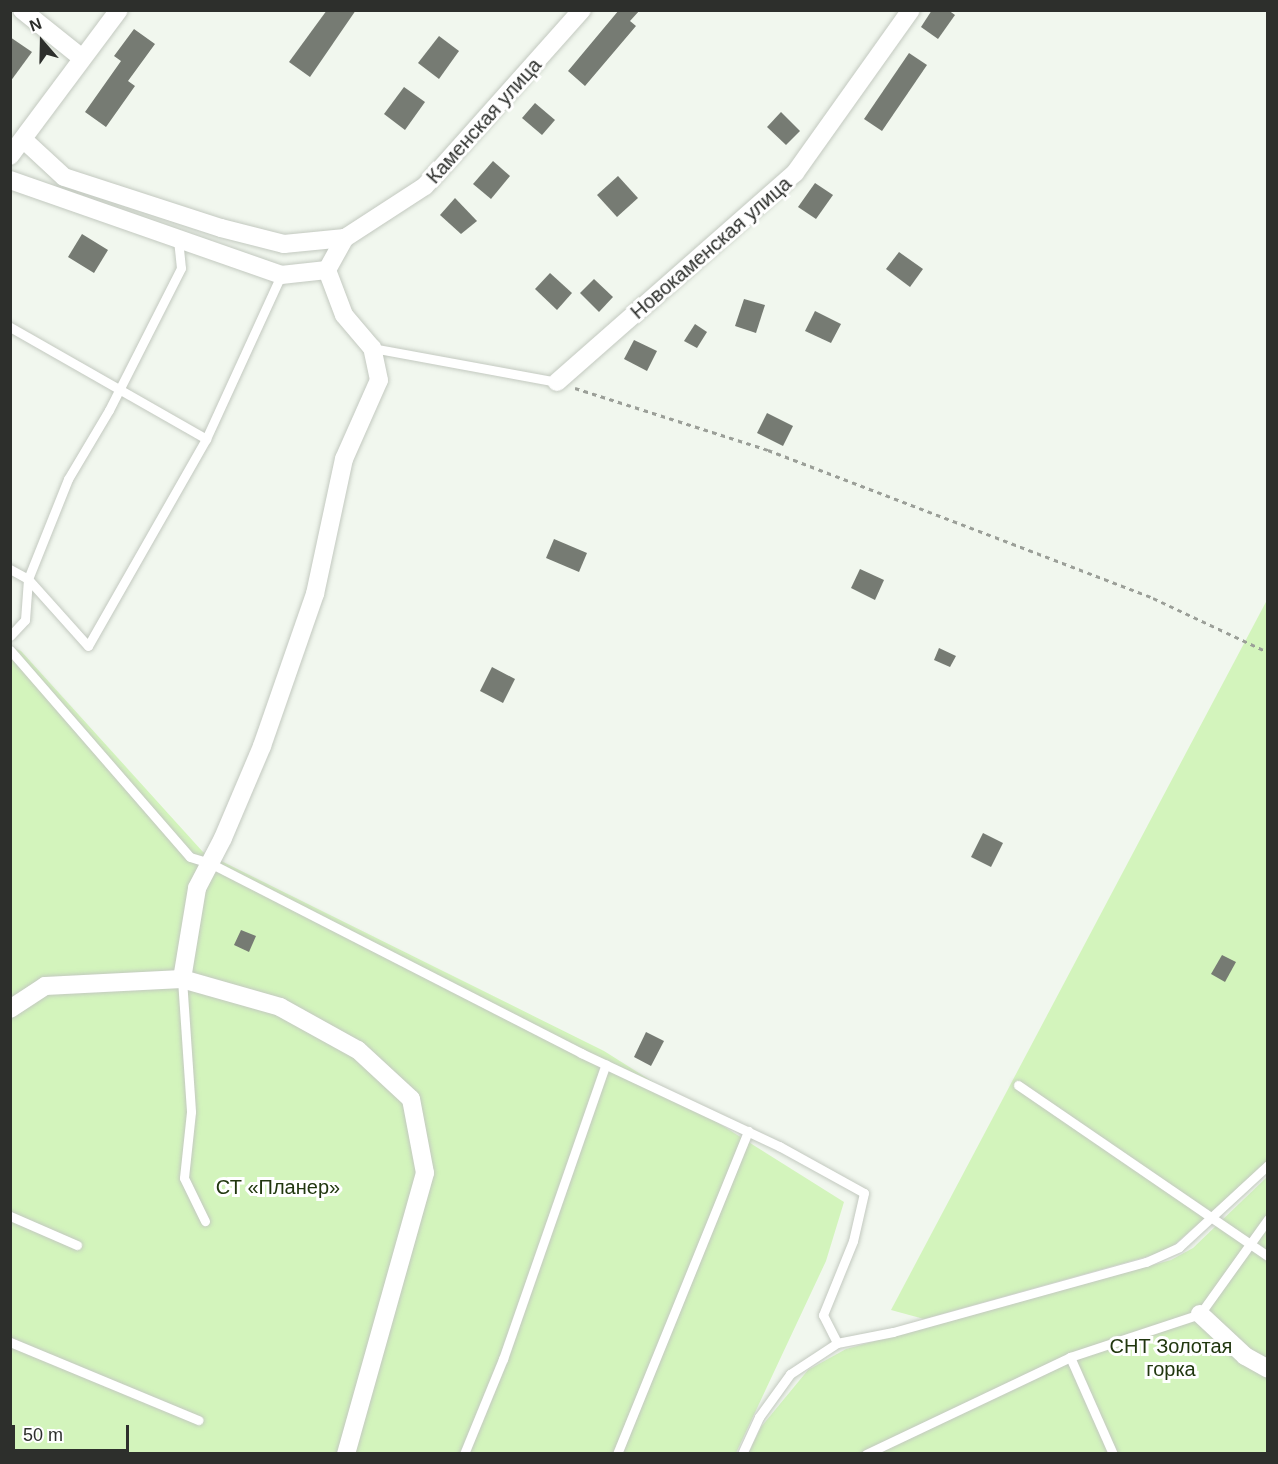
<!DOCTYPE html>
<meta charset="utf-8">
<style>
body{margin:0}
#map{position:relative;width:1278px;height:1464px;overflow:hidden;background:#f1f7ee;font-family:Helvetica,sans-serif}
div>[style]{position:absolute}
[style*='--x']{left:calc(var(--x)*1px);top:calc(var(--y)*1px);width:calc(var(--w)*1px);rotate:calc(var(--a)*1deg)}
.green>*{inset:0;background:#d3f4bc}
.building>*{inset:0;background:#767b73}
.path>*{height:3px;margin-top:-1.5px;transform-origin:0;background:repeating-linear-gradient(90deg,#9b9f98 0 4.5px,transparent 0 9px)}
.roads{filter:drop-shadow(0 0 2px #c3c9c0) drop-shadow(0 0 2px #c3c9c0)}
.service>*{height:9px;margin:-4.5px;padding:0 4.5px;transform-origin:4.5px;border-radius:4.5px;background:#fff}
.minor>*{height:18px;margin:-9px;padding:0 9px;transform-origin:9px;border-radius:9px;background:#fff}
span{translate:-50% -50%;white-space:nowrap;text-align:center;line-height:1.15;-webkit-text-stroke:6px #fff;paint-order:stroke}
.street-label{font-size:20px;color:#2d2f2c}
.park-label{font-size:20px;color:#21370f}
.frame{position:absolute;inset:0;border:12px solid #2d2f2c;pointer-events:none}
.north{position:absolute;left:12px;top:12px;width:60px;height:60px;-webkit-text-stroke:4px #fff;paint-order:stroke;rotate:340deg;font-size:16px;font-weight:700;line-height:24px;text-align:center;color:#2d2f2c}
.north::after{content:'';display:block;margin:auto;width:21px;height:27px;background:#2d2f2c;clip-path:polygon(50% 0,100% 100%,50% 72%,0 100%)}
.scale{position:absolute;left:12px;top:1425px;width:117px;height:27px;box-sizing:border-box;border:3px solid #2d2f2c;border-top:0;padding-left:8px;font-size:18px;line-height:21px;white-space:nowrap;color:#2d2f2c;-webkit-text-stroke:4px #fff;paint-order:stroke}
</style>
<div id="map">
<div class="green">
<div style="clip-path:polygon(1267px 600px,1267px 1164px,1167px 1251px,924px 1319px,891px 1310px)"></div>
<div style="clip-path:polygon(10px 646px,21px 651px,203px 852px,604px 1051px,844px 1202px,826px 1261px,736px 1453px,11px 1453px)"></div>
<div style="clip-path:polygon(1267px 1177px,1267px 1453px,748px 1454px,761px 1427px,808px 1370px,846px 1349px,1171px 1260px,1193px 1248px)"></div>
</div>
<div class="building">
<div style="clip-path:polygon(327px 10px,356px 10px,310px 77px,289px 62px)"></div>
<div style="clip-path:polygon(619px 10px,640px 10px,630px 21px,636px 26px,585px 86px,568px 71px)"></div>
<div style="clip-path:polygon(932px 10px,948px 10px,955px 15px,938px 39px,921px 27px)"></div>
<div style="clip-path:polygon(134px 29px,155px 44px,128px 81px,135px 86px,106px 127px,85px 112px,121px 61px,114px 56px)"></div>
<div style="clip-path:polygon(439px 36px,459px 51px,439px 79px,418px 63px)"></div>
<div style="clip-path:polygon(10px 37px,32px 52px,10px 82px)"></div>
<div style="clip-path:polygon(909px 53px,927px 65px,882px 131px,864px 119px)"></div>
<div style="clip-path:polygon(404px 87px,425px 102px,405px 130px,384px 114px)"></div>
<div style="clip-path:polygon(535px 103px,555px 120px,542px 135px,522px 118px)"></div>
<div style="clip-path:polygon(781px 112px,800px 131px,786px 145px,767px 127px)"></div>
<div style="clip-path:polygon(493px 161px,510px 176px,491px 199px,473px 184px)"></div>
<div style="clip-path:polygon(618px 176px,638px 198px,617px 217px,597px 195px)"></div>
<div style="clip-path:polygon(815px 183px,833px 195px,816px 219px,798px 207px)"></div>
<div style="clip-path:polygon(455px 198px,477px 221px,461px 234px,440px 215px)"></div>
<div style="clip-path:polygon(82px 234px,108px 250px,94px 273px,68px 257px)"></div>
<div style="clip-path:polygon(899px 252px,923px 269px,910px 287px,886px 269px)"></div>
<div style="clip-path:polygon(550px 273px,572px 293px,557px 310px,535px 289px)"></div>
<div style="clip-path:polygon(594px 279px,613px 297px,599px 312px,580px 293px)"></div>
<div style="clip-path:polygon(744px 299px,765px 305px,756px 333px,735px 326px)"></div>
<div style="clip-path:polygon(815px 311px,841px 324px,831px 343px,805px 331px)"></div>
<div style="clip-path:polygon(695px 324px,707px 332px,697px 348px,684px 341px)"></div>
<div style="clip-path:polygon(634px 340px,657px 351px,647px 371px,624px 359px)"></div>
<div style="clip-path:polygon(767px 413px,793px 426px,783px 446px,757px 433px)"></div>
<div style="clip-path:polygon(554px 539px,587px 553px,579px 572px,546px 558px)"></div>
<div style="clip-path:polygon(860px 569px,884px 580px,875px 600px,851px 588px)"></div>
<div style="clip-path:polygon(939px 648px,956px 656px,950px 667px,934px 660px)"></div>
<div style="clip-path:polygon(492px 667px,515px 679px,503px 703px,480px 691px)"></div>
<div style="clip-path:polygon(983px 833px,1003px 843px,991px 867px,971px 857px)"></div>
<div style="clip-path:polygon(241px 930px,256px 936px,249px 952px,234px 945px)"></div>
<div style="clip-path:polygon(1222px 955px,1236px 962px,1225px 982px,1211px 974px)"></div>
<div style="clip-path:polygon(646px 1032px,664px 1041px,651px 1066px,634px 1057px)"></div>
</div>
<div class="path">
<div style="--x:575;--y:388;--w:203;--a:17.8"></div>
<div style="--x:768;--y:450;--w:412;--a:21"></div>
<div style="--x:1153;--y:598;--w:127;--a:25.2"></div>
</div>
<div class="roads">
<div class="service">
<div style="--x:10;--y:327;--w:226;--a:29.7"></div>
<div style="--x:206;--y:439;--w:238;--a:119.7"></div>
<div style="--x:88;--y:646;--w:90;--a:-131.8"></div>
<div style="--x:28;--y:579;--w:21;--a:-151"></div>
<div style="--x:372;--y:348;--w:188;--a:10.4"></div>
<div style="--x:206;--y:439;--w:180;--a:-65.4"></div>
<div style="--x:10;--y:636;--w:22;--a:-47"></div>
<div style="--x:25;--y:620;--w:41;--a:-85.8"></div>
<div style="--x:28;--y:579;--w:108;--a:-68.2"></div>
<div style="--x:68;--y:479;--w:80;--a:-59.3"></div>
<div style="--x:109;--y:410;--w:159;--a:-63.1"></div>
<div style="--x:181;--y:268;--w:30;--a:-96"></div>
<div style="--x:10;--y:650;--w:274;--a:49"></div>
<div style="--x:190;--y:857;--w:21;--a:17"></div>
<div style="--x:210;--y:863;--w:417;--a:27.1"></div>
<div style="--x:581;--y:1053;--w:219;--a:25.2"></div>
<div style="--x:779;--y:1146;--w:97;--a:28.9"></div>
<div style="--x:864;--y:1193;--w:49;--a:102.9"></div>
<div style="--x:853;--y:1241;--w:80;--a:112.1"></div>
<div style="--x:823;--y:1315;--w:31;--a:63"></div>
<div style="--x:182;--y:979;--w:133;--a:86.1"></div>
<div style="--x:191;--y:1112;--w:66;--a:96.1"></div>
<div style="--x:184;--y:1178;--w:48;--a:64"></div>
<div style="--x:1018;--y:1085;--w:303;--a:34.4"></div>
<div style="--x:10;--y:1216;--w:73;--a:23.4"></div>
<div style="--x:10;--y:1342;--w:204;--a:22.5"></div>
<div style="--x:1070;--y:1357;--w:106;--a:66.1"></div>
<div style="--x:464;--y:1454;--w:103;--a:-67.7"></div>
<div style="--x:503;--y:1359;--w:312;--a:-70.8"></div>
<div style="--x:617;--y:1454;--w:349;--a:-67.9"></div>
<div style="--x:742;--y:1454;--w:41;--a:-65.3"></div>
<div style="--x:759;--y:1417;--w:53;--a:-54.2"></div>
<div style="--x:790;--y:1374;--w:56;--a:-33.4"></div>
<div style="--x:837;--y:1343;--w:57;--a:-11.1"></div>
<div style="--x:893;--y:1332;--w:263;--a:-15.5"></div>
<div style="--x:1146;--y:1262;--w:36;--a:-24"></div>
<div style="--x:1179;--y:1247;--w:121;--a:-42.7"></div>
<div style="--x:866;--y:1454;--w:226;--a:-25.4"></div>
<div style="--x:1070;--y:1357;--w:137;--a:-18.3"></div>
<div style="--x:1200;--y:1314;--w:117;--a:-54.4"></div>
</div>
<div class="minor">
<div style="--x:22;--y:10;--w:77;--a:38.7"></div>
<div style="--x:24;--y:140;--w:54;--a:42.8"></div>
<div style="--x:64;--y:177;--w:165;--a:18"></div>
<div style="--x:221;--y:228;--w:65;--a:14.3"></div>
<div style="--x:284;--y:244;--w:61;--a:-5.6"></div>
<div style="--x:345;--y:238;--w:95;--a:-33"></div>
<div style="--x:425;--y:186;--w:236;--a:-48.3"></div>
<div style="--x:10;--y:156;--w:182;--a:-53.3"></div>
<div style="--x:10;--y:180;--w:287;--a:19.3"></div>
<div style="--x:281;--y:275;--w:46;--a:-6.2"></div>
<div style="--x:327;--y:270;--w:37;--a:-61"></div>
<div style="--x:557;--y:382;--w:317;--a:-41.3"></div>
<div style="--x:795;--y:173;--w:200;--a:-54.6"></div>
<div style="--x:182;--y:979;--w:92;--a:-80.6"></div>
<div style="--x:197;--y:888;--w:56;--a:-62.5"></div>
<div style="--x:223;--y:838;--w:100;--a:-67"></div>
<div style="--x:262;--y:746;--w:161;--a:-70.8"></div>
<div style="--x:315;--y:594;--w:138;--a:-77.9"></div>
<div style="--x:344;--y:459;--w:86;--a:-66.1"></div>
<div style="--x:379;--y:380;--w:33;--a:-102"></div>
<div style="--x:372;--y:348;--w:43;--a:-130.3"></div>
<div style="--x:344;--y:315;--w:48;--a:-110.7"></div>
<div style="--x:10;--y:1009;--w:42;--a:-33.3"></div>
<div style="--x:45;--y:986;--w:137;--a:-2.9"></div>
<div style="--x:182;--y:979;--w:102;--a:15.9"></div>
<div style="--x:280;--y:1007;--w:89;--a:28.9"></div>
<div style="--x:358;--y:1050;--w:72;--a:42.8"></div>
<div style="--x:411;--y:1099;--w:75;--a:79.3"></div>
<div style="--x:425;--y:1173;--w:292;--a:105.7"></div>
<div style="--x:1200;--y:1314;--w:62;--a:43"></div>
<div style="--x:1245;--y:1356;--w:26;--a:29"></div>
</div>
</div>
<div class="street-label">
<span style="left:484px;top:121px;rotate:-48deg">Каменская улица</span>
<span style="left:711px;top:248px;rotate:-41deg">Новокаменская улица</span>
</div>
<div class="park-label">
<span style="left:278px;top:1187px">СТ «Планер»</span>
<span style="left:1171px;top:1358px">СНТ Золотая<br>горка</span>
</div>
<div class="frame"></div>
<div class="north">N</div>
<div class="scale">50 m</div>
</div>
